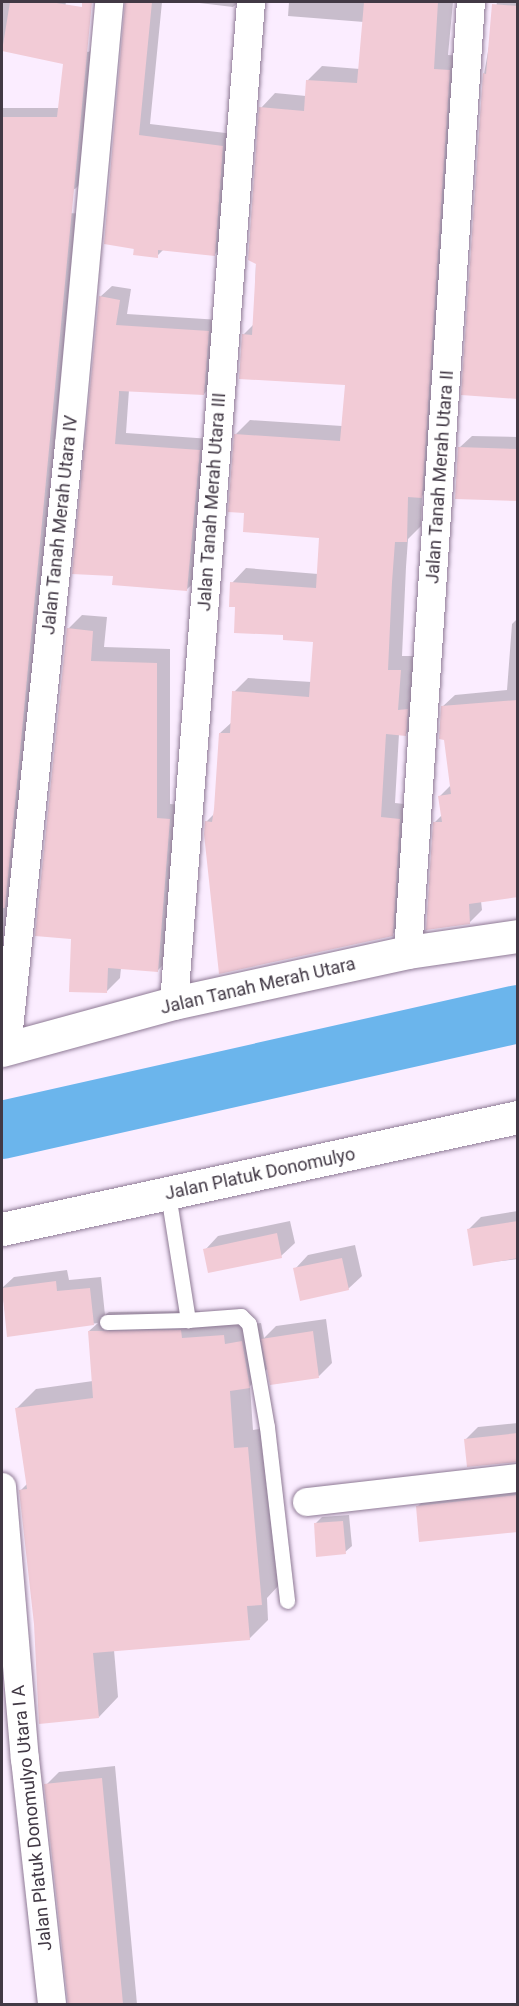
<!DOCTYPE html>
<style>
body{margin:0}
#map{position:relative;width:519px;height:2006px;overflow:hidden;background:#fbedff;font-family:Roboto,sans-serif}
div>[style]{position:absolute}
[style*='--x']{left:calc(var(--x)*1px);top:calc(var(--y)*1px);width:calc(var(--w)*1px);rotate:calc(var(--a)*1deg)}
.shadow>*{inset:0;background:#0003}
.river>*{height:58px;margin:-29px;padding:0 29px;transform-origin:29px;border-radius:29px;background:#6bb5ec}
.building>*{inset:0;background:#f2cbd6}
.roads{filter:drop-shadow(0 0 2px #8e7a95) drop-shadow(0 0 2px #8e7a95)}
.service>*{height:15px;margin:-7.5px;padding:0 7.5px;transform-origin:7.5px;border-radius:7.5px;background:#fff}
.minor>*{height:28px;margin:-14px;padding:0 14px;transform-origin:14px;border-radius:14px;background:#fff}
.tertiary>*{height:33px;margin:-16.5px;padding:0 16.5px;transform-origin:16.5px;border-radius:16.5px;background:#fff}
span{translate:-50% -50%;white-space:nowrap;text-align:center;line-height:1.15;-webkit-text-stroke:5px #fff;paint-order:stroke}
.street-label{font-size:18px;color:#423945}
.frame{position:absolute;inset:0;border:3px solid #423945;pointer-events:none}
</style>
<div id="map">
<div class="shadow">
<div style="clip-path:polygon(2px 2px,66px 2px,58px 48px,47px 59px,2px 49px)"></div>
<div style="clip-path:polygon(126px 2px,162px 2px,150px 124px,234px 134px,226px 243px,214px 255px,164px 249px,157px 256px,134px 254px)"></div>
<div style="clip-path:polygon(191px 2px,239px 2px,233px 7px)"></div>
<div style="clip-path:polygon(289px 2px,453px 2px,448px 55px,464px 56px,435px 482px,422px 496px,421px 526px,408px 539px,406px 567px,402px 656px,414px 656px,420px 720px,405px 735px,399px 734px,395px 803px,414px 805px,406px 920px,392px 935px,206px 822px,215px 813px,220px 733px,232px 722px,234px 692px,248px 678px,312px 682px,314px 641px,285px 634px,237px 606px,232px 583px,246px 568px,318px 574px,320px 536px,246px 512px,236px 434px,250px 420px,342px 426px,346px 383px,243px 335px,254px 324px,261px 108px,275px 93px,306px 96px,307px 81px,322px 66px,360px 69px,364px 22px,288px 16px)"></div>
<div style="clip-path:polygon(497px 2px,518px 2px,518px 398px,484px 74px)"></div>
<div style="clip-path:polygon(97px 40px,85px 179px,75px 189px,2px 175px,2px 108px,60px 108px,74px 50px,89px 52px)"></div>
<div style="clip-path:polygon(2px 208px,83px 214px,2px 993px)"></div>
<div style="clip-path:polygon(112px 286px,131px 289px,127px 314px,220px 320px,215px 382px,204px 394px,129px 390px,126px 433px,211px 439px,198px 579px,186px 590px,114px 583px,100px 297px)"></div>
<div style="clip-path:polygon(472px 436px,518px 437px,518px 500px,459px 448px)"></div>
<div style="clip-path:polygon(82px 615px,107px 617px,104px 647px,170px 649px,170px 804px,183px 805px,171px 957px,157px 971px,121px 968px,120px 978px,106px 992px,73px 938px,68px 629px)"></div>
<div style="clip-path:polygon(518px 618px,518px 896px,481px 901px,482px 910px,469px 923px,435px 822px,442px 815px,440px 796px,451px 785px,442px 707px,455px 695px,507px 690px,512px 624px)"></div>
<div style="clip-path:polygon(518px 1211px,518px 1259px,475px 1264px,469px 1229px,481px 1217px)"></div>
<div style="clip-path:polygon(290px 1221px,295px 1243px,281px 1256px,205px 1250px,218px 1236px)"></div>
<div style="clip-path:polygon(355px 1245px,362px 1276px,348px 1289px,295px 1269px,308px 1255px)"></div>
<div style="clip-path:polygon(67px 1270px,69px 1280px,101px 1277px,105px 1315px,109px 1312px,200px 1311px,201px 1320px,243px 1317px,244px 1325px,261px 1323px,264px 1338px,276px 1326px,326px 1319px,332px 1363px,319px 1376px,268px 1368px,250px 1386px,253px 1430px,267px 1428px,280px 1584px,267px 1598px,268px 1620px,249px 1639px,114px 1650px,118px 1697px,99px 1717px,36px 1624px,20px 1491px,28px 1483px,17px 1408px,36px 1389px,93px 1381px,89px 1331px,98px 1323px,8px 1335px,2px 1288px,14px 1277px)"></div>
<div style="clip-path:polygon(518px 1423px,518px 1462px,466px 1439px,478px 1427px)"></div>
<div style="clip-path:polygon(518px 1484px,518px 1530px,417px 1507px,430px 1494px)"></div>
<div style="clip-path:polygon(349px 1515px,352px 1546px,345px 1552px,315px 1524px,322px 1517px)"></div>
<div style="clip-path:polygon(115px 1766px,137px 2004px,96px 2004px,46px 1785px,59px 1772px)"></div>
</div>
<div class="river">
<div style="--x:2;--y:1130;--w:529;--a:-12.67"></div>
</div>
<div class="building">
<div style="clip-path:polygon(10px 2px,50px 2px,82px 7px,82px 2px,92px 2px,5px 908px,2px 908px,2px 117px,57px 117px,63px 64px,2px 51px)"></div>
<div style="clip-path:polygon(125px 2px,152px 2px,139px 135px,223px 146px,215px 256px,158px 250px,158px 258px,133px 255px,134px 249px,104px 244px)"></div>
<div style="clip-path:polygon(364px 2px,438px 2px,434px 69px,450px 70px,422px 498px,408px 497px,407px 542px,395px 542px,392px 582px,388px 670px,401px 670px,398px 710px,408px 709px,406px 736px,386px 734px,381px 817px,400px 819px,393px 936px,219px 974px,204px 834px,205px 821px,212px 822px,214px 809px,219px 733px,230px 733px,232px 691px,309px 697px,313px 642px,283px 640px,283px 635px,234px 633px,235px 607px,229px 607px,230px 582px,316px 588px,319px 538px,243px 532px,244px 513px,228px 512px,234px 434px,340px 441px,345px 385px,239px 379px,242px 334px,252px 335px,256px 264px,248px 260px,259px 107px,304px 111px,306px 80px,357px 83px)"></div>
<div style="clip-path:polygon(492px 4px,518px 6px,518px 399px,461px 395px,483px 73px,486px 74px)"></div>
<div style="clip-path:polygon(99px 296px,120px 300px,116px 325px,209px 331px,204px 395px,119px 391px,119px 395px,115px 444px,200px 450px,187px 591px,112px 585px,113px 576px,72px 574px)"></div>
<div style="clip-path:polygon(458px 447px,518px 449px,518px 501px,455px 499px)"></div>
<div style="clip-path:polygon(67px 628px,93px 631px,91px 661px,157px 663px,157px 818px,170px 819px,158px 972px,108px 968px,107px 993px,69px 992px,71px 939px,35px 936px)"></div>
<div style="clip-path:polygon(518px 700px,518px 897px,469px 904px,470px 924px,426px 930px,433px 822px,442px 822px,438px 796px,451px 794px,444px 740px,439px 739px,441px 706px)"></div>
<div style="clip-path:polygon(518px 1221px,518px 1258px,473px 1266px,467px 1229px)"></div>
<div style="clip-path:polygon(277px 1233px,282px 1258px,208px 1273px,203px 1249px)"></div>
<div style="clip-path:polygon(342px 1258px,349px 1290px,300px 1301px,293px 1268px)"></div>
<div style="clip-path:polygon(56px 1281px,57px 1291px,90px 1288px,94px 1325px,7px 1337px,2px 1288px)"></div>
<div style="clip-path:polygon(181px 1330px,182px 1338px,224px 1335px,225px 1344px,242px 1341px,250px 1388px,230px 1391px,234px 1448px,248px 1447px,262px 1605px,247px 1606px,250px 1640px,93px 1653px,99px 1718px,39px 1724px,34px 1624px,19px 1490px,27px 1489px,15px 1408px,93px 1398px,88px 1331px)"></div>
<div style="clip-path:polygon(313px 1331px,319px 1378px,270px 1385px,261px 1339px)"></div>
<div style="clip-path:polygon(518px 1433px,518px 1462px,467px 1467px,464px 1439px)"></div>
<div style="clip-path:polygon(518px 1495px,518px 1532px,419px 1542px,416px 1506px)"></div>
<div style="clip-path:polygon(343px 1521px,346px 1554px,316px 1557px,314px 1523px)"></div>
<div style="clip-path:polygon(102px 1778px,123px 2004px,68px 2004px,44px 1784px)"></div>
</div>
<div class="roads">
<div class="service">
<div style="--x:168;--y:1194;--w:128;--a:81"></div>
<div style="--x:188;--y:1320;--w:53;--a:-4.3"></div>
<div style="--x:241;--y:1316;--w:11;--a:45"></div>
<div style="--x:249;--y:1324;--w:105;--a:80.1"></div>
<div style="--x:267;--y:1427;--w:175;--a:83.4"></div>
<div style="--x:107;--y:1322;--w:81;--a:-1.4"></div>
</div>
<div class="minor">
<div style="--x:408;--y:952;--w:952;--a:-86.21"></div>
<div style="--x:174;--y:1003;--w:1004;--a:-85.6"></div>
<div style="--x:7;--y:1049;--w:607;--a:-84.14"></div>
<div style="--x:69;--y:445;--w:445;--a:-84.8"></div>
<div style="--x:2;--y:1487;--w:273;--a:85.2"></div>
<div style="--x:25;--y:1759;--w:246;--a:83.7"></div>
<div style="--x:307;--y:1502;--w:212;--a:-6.5"></div>
</div>
<div class="tertiary">
<div style="--x:2;--y:1050;--w:178;--a:-15.3"></div>
<div style="--x:174;--y:1003;--w:239;--a:-12.3"></div>
<div style="--x:408;--y:952;--w:111;--a:-8.3"></div>
<div style="--x:2;--y:1229;--w:528;--a:-12.25"></div>
</div>
</div>
<div class="street-label">
<span style="left:440px;top:477px;rotate:-86deg">Jalan Tanah Merah Utara II</span>
<span style="left:212px;top:502px;rotate:-86deg">Jalan Tanah Merah Utara III</span>
<span style="left:60px;top:525px;rotate:-84deg">Jalan Tanah Merah Utara IV</span>
<span style="left:258px;top:986px;rotate:-13deg">Jalan Tanah Merah Utara</span>
<span style="left:260px;top:1174px;rotate:-12deg">Jalan Platuk Donomulyo</span>
<span style="left:32px;top:1818px;rotate:-96deg">Jalan Platuk Donomulyo Utara I A</span>
</div>
<div class="frame"></div>
</div>
